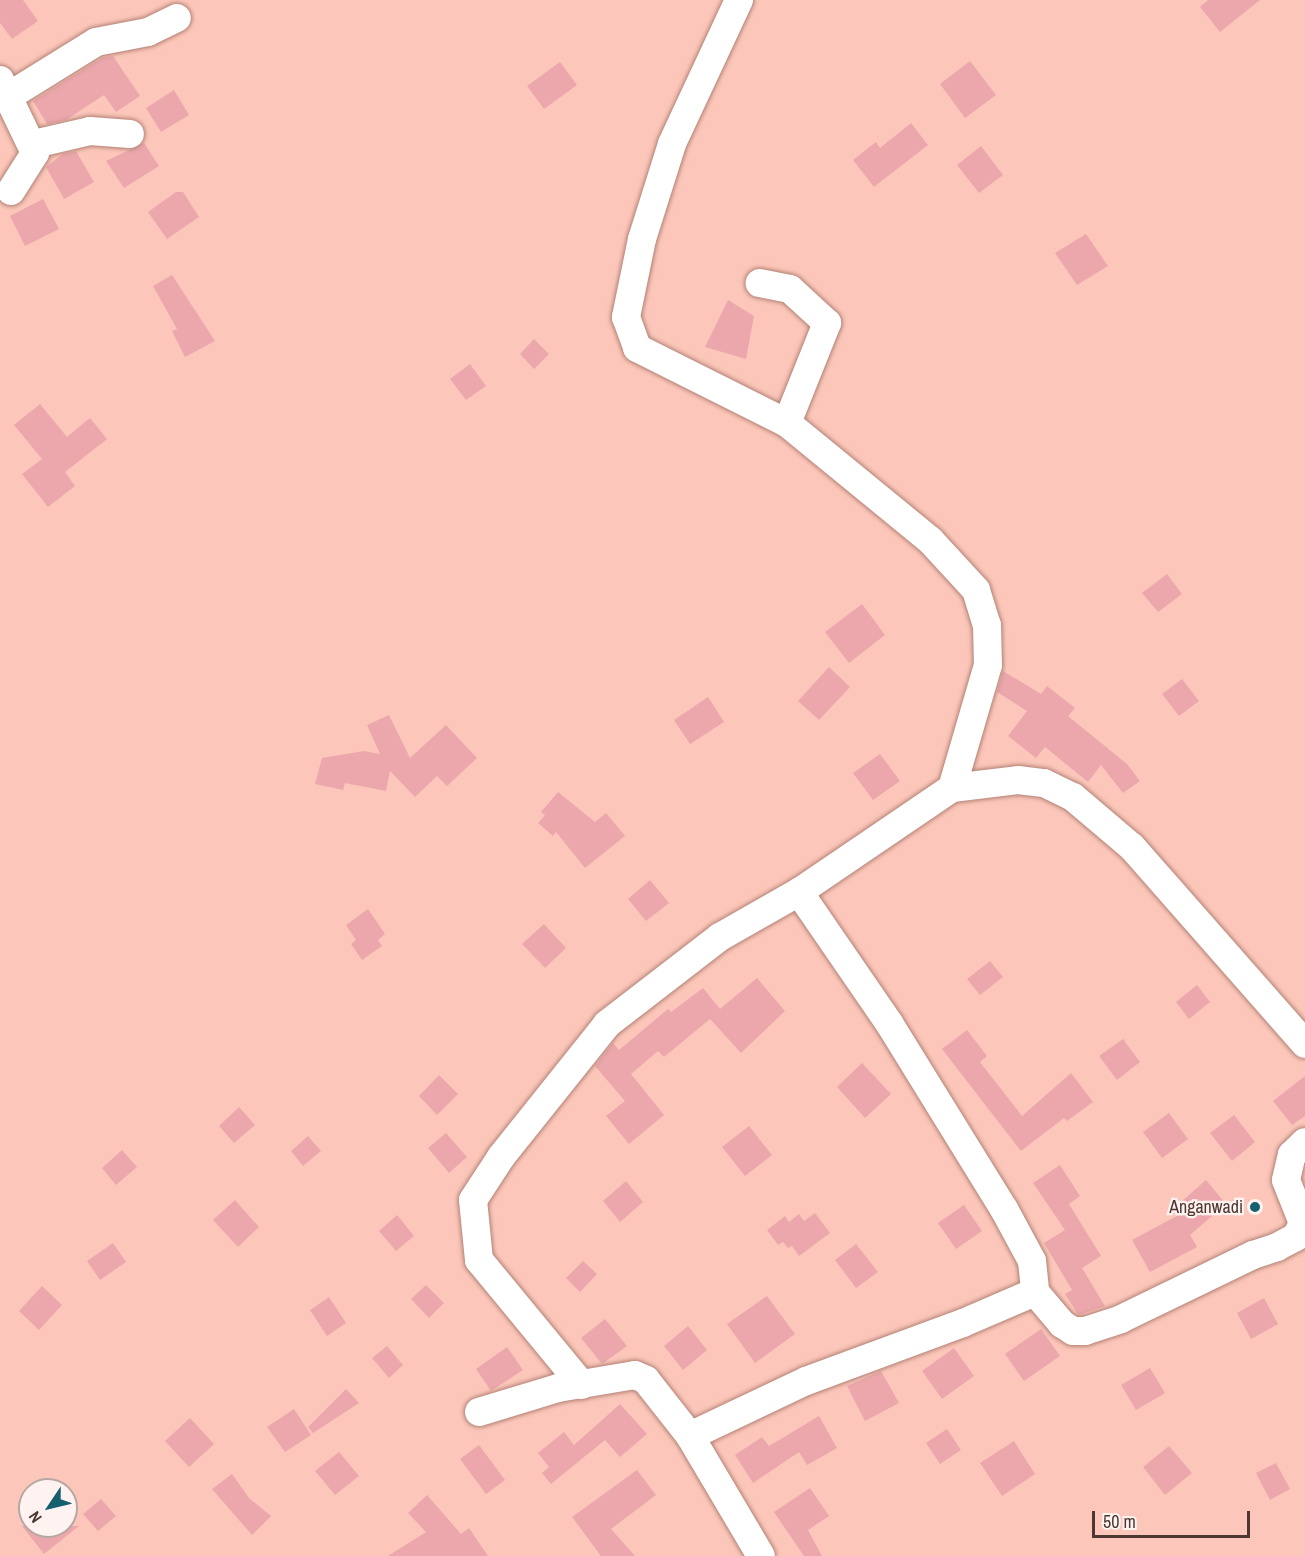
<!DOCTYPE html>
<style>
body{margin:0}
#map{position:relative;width:1305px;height:1556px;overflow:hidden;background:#fcc7ba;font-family:"Archivo Narrow",sans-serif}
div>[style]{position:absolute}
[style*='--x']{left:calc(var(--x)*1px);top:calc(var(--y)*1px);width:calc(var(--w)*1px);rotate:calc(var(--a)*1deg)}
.building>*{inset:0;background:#eba7ac}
.roads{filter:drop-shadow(0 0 2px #b38276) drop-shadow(0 0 2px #b38276)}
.minor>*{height:28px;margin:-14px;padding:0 14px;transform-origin:14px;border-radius:14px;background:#fff}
.dots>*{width:16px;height:16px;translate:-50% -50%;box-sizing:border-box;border:3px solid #fff3f1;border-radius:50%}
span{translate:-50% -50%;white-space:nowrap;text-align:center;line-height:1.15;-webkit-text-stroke:4.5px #fff3f1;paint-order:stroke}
.poi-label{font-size:18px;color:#4c3731}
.right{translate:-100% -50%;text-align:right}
.north{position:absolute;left:18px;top:1478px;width:60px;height:60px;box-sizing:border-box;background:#fff3f1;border:2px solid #b7a8a4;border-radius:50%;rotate:235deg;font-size:16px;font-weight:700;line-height:24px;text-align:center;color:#4c3731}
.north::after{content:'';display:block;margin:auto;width:21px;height:27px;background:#155f6e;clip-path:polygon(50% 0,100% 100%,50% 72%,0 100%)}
.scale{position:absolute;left:1092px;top:1511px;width:158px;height:27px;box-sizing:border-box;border:3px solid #4c3731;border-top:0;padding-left:8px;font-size:18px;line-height:21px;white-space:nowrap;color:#4c3731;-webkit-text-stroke:4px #fff3f1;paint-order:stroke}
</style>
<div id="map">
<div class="building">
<div style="clip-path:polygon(0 0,23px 0,38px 21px,12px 39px,0 23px)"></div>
<div style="clip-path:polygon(1208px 0,1260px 0,1220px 32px,1200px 7px)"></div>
<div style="clip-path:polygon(113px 56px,140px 96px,116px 112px,104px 95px,66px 120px,47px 124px,33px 101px,102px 58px)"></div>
<div style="clip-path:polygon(970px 61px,996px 95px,965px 118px,940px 84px)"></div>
<div style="clip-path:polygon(560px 62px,577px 85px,544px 109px,527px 86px)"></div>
<div style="clip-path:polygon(174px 90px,189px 115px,161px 132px,146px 108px)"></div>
<div style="clip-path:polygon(911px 123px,928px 145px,874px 187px,853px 160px,876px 142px,880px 148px)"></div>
<div style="clip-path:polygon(144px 143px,159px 166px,124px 188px,106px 161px)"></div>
<div style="clip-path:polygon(981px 146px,1003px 175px,979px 193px,957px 165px)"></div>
<div style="clip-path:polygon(76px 151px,94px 182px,64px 199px,46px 167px,63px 154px)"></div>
<div style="clip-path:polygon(176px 192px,183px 192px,199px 217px,167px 239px,148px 212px)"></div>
<div style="clip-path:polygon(43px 199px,59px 229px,25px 246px,10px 216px)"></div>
<div style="clip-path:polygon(1086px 234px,1108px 266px,1077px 285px,1055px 253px)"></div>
<div style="clip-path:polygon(172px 275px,215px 341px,185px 357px,172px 331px,177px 329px,153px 286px)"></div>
<div style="clip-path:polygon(728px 300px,754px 316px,746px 359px,705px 347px)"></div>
<div style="clip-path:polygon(534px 339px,549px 354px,534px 369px,520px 354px)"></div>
<div style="clip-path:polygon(470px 364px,486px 386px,466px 400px,450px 379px)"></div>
<div style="clip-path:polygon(40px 404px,67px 437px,90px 418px,107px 439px,65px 472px,75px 486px,48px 507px,22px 474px,42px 459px,14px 425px)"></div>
<div style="clip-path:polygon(1167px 574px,1182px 594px,1158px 612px,1142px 593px)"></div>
<div style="clip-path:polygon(862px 604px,885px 635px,849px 663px,825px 632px)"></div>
<div style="clip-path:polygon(829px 667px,850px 687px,819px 720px,798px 701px)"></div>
<div style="clip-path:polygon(1003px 671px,1041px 694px,1047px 686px,1075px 708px,1068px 716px,1127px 764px,1140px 781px,1123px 793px,1101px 765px,1088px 782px,1045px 747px,1036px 758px,1008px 736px,1027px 711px,997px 692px)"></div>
<div style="clip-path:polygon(1182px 679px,1199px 701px,1179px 716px,1162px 694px)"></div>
<div style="clip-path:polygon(708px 697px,724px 722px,690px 744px,674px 720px)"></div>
<div style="clip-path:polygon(389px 715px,410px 758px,446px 725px,477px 758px,447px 786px,437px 776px,415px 797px,390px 771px,386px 791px,345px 783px,343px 790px,315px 784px,322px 758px,364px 751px,380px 754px,367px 725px)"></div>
<div style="clip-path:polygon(880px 754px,900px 781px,873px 800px,853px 773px)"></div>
<div style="clip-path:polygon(558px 792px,595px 822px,606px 813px,625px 836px,585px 868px,556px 832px,553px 836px,538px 823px,545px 815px,541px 812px)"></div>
<div style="clip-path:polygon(650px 880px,669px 903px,646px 921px,628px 899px)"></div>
<div style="clip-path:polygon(368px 909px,385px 934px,378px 940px,382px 946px,362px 960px,351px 944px,356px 940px,346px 925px)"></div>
<div style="clip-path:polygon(544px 924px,566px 948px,545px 968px,522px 944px)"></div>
<div style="clip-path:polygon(990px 961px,1003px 977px,980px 995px,967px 979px)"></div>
<div style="clip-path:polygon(757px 978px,785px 1011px,741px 1053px,710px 1019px,664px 1057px,658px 1051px,631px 1074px,664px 1115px,629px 1144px,606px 1116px,625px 1101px,595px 1066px,613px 1043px,619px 1050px,668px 1009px,671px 1012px,703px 988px,720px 1009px)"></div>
<div style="clip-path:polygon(1197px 985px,1210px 1002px,1189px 1019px,1176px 1002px)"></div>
<div style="clip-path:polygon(967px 1030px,987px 1056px,980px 1062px,1022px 1116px,1071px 1073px,1093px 1102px,1067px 1121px,1064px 1118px,1021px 1151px,942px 1049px)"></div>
<div style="clip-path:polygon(1123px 1039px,1140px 1062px,1117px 1080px,1099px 1056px)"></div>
<div style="clip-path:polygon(862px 1063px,891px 1094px,865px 1118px,837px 1087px)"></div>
<div style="clip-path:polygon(439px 1075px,458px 1094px,437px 1115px,419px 1096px)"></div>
<div style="clip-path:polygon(1305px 1076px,1305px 1116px,1292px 1125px,1273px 1101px)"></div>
<div style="clip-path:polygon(239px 1107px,255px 1125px,234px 1143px,219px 1126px)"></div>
<div style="clip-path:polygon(1169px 1113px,1188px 1139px,1162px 1158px,1143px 1132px)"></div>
<div style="clip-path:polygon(1234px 1115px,1255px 1142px,1232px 1161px,1210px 1133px)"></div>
<div style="clip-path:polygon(749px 1126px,772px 1155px,745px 1176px,722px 1147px)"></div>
<div style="clip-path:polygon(446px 1133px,467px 1157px,449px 1173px,428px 1148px)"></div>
<div style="clip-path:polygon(308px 1136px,321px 1151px,303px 1166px,291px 1151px)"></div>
<div style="clip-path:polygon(122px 1150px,137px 1167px,116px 1185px,102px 1168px)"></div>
<div style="clip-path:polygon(1060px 1165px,1080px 1196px,1069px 1204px,1101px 1256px,1082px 1268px,1105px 1306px,1082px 1314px,1078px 1314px,1065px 1294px,1072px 1290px,1044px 1243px,1065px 1230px,1033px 1183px)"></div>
<div style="clip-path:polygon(1206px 1180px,1226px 1204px,1190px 1235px,1197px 1247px,1150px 1272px,1132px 1240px,1188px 1210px,1181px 1202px)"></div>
<div style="clip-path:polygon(626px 1181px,643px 1202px,620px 1222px,603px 1201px)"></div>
<div style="clip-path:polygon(235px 1200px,259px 1227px,238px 1247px,213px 1220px)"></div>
<div style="clip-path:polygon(964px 1205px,982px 1231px,956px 1249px,938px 1223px)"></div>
<div style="clip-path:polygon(815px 1213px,830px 1233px,799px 1256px,792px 1246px,788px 1248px,783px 1242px,778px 1245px,767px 1230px,785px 1216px,789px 1222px,799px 1214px,804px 1221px)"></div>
<div style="clip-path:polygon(397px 1215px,414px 1236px,396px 1251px,379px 1231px)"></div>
<div style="clip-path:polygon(113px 1243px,126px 1262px,100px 1280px,87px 1261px)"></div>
<div style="clip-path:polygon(856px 1244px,878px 1272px,856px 1288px,835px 1260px)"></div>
<div style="clip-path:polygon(583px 1261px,597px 1274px,580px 1292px,566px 1278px)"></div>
<div style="clip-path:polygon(426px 1285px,444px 1303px,429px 1318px,411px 1299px)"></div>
<div style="clip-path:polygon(42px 1286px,62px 1305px,39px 1330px,19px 1311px)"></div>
<div style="clip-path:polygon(767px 1296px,795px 1334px,755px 1363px,727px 1324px)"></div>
<div style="clip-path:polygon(329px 1297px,346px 1323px,327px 1336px,310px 1310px)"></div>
<div style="clip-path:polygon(1264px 1298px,1278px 1324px,1251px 1339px,1237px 1313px)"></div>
<div style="clip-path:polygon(605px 1319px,627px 1346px,602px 1364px,581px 1338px)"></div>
<div style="clip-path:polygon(688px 1326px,707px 1350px,683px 1370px,664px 1346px)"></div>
<div style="clip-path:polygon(1041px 1329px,1060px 1356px,1024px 1381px,1005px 1354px)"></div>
<div style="clip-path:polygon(387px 1346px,403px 1365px,389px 1378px,372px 1358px)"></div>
<div style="clip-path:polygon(507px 1347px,523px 1370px,491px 1391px,476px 1369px)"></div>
<div style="clip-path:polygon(954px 1348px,974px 1376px,942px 1399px,922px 1371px)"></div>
<div style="clip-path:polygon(1150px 1368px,1165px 1393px,1136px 1410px,1121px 1385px)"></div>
<div style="clip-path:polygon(881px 1371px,899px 1403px,865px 1421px,847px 1386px)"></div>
<div style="clip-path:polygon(346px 1389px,359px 1403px,313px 1433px,308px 1427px)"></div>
<div style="clip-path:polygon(620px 1404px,647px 1434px,620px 1457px,605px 1440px,551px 1484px,542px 1473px,549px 1467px,538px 1453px,564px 1432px,574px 1445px)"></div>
<div style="clip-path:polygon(294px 1409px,311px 1435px,285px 1452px,267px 1427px)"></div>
<div style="clip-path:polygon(819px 1416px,837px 1448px,807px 1465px,799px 1452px,753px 1483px,735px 1455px,762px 1437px,769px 1446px)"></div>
<div style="clip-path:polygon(190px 1418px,214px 1444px,189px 1467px,165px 1441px)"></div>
<div style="clip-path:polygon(947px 1429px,961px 1450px,940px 1464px,926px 1443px)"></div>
<div style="clip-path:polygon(1014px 1441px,1035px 1474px,1002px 1496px,980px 1463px)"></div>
<div style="clip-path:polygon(479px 1445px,505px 1480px,486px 1494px,460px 1459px)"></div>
<div style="clip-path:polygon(1169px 1446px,1192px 1473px,1165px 1495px,1143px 1467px)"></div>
<div style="clip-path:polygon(339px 1452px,359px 1476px,335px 1495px,315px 1471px)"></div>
<div style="clip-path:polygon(1276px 1463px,1290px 1489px,1270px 1500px,1256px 1473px)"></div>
<div style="clip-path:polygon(637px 1470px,656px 1495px,611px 1529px,635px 1556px,601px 1556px,572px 1517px)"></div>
<div style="clip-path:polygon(232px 1474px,249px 1498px,271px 1516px,252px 1535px,212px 1489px)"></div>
<div style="clip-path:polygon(810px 1488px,829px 1516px,808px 1530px,822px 1556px,804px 1556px,774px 1512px)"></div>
<div style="clip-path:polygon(427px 1495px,461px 1534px,469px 1528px,488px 1556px,388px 1556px,426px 1532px,408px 1513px)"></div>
<div style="clip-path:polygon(101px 1499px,116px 1516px,98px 1531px,83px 1514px)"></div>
<div style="clip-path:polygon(22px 1526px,79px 1526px,44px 1554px)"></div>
</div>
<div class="roads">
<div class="minor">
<div style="--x:739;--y:0;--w:159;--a:115"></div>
<div style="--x:672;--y:144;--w:100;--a:107.5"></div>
<div style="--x:642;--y:239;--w:80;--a:101.6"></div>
<div style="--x:626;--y:317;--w:33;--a:70"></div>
<div style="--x:637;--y:348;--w:168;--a:26.6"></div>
<div style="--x:787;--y:423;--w:108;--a:-68.2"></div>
<div style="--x:827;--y:323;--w:50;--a:-137.4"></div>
<div style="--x:790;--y:289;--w:31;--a:-169"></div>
<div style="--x:0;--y:80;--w:81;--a:64.4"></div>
<div style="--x:35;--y:153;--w:45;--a:122.3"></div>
<div style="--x:9;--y:96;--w:102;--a:-31.8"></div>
<div style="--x:96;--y:42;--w:53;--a:-10.9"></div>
<div style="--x:148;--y:32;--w:32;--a:-26"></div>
<div style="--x:34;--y:144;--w:57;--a:-13.1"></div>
<div style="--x:90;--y:131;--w:40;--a:4.3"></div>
<div style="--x:787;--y:423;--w:185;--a:39.3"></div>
<div style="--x:930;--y:540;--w:68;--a:47.4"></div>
<div style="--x:976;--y:590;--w:37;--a:73"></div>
<div style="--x:987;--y:625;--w:40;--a:88.6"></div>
<div style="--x:988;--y:665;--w:128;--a:106.3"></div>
<div style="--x:799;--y:892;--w:159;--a:55.5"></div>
<div style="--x:889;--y:1023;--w:219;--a:58.3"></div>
<div style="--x:1004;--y:1209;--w:59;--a:61.7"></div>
<div style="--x:1032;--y:1261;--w:31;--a:84"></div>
<div style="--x:582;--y:1385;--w:162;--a:-129.5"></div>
<div style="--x:479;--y:1260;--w:60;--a:-95.7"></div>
<div style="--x:473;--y:1200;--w:51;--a:-56.9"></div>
<div style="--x:501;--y:1157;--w:170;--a:-51.4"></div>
<div style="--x:607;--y:1024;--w:143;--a:-37.6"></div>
<div style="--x:720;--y:937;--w:91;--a:-29.7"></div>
<div style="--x:799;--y:892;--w:185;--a:-34.2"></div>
<div style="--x:952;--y:788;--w:66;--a:-6.9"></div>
<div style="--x:1018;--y:780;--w:26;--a:7"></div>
<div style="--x:1044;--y:783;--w:32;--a:26"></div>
<div style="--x:1073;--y:797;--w:77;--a:40.3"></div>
<div style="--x:1132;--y:847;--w:262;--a:48.7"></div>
<div style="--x:479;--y:1412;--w:83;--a:-16.9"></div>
<div style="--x:558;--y:1388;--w:78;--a:-9.6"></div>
<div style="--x:635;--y:1375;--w:12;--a:24"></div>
<div style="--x:646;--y:1380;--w:71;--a:51.8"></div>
<div style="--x:690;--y:1436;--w:139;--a:59.4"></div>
<div style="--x:690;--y:1436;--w:128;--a:-25.4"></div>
<div style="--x:806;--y:1381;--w:167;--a:-20.3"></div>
<div style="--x:963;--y:1323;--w:78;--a:-23.3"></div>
<div style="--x:1035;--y:1292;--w:42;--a:49.8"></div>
<div style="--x:1062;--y:1324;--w:13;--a:32"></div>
<div style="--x:1073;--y:1331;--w:12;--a:0"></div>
<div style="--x:1085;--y:1331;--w:38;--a:-18"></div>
<div style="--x:1121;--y:1319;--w:147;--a:-25.9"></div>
<div style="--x:1253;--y:1255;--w:25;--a:-18"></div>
<div style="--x:1277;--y:1247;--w:21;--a:-28"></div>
<div style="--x:1296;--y:1237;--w:16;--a:-63"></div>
<div style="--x:1303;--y:1223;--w:46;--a:-111.6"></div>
<div style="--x:1286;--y:1180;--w:26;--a:-77"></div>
<div style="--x:1292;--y:1155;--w:18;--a:-45"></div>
</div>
</div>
<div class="dots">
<div style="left:1255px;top:1207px;background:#155f6e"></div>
</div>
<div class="poi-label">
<span class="right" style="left:1243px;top:1207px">Anganwadi</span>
</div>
<div class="north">N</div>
<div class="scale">50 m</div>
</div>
